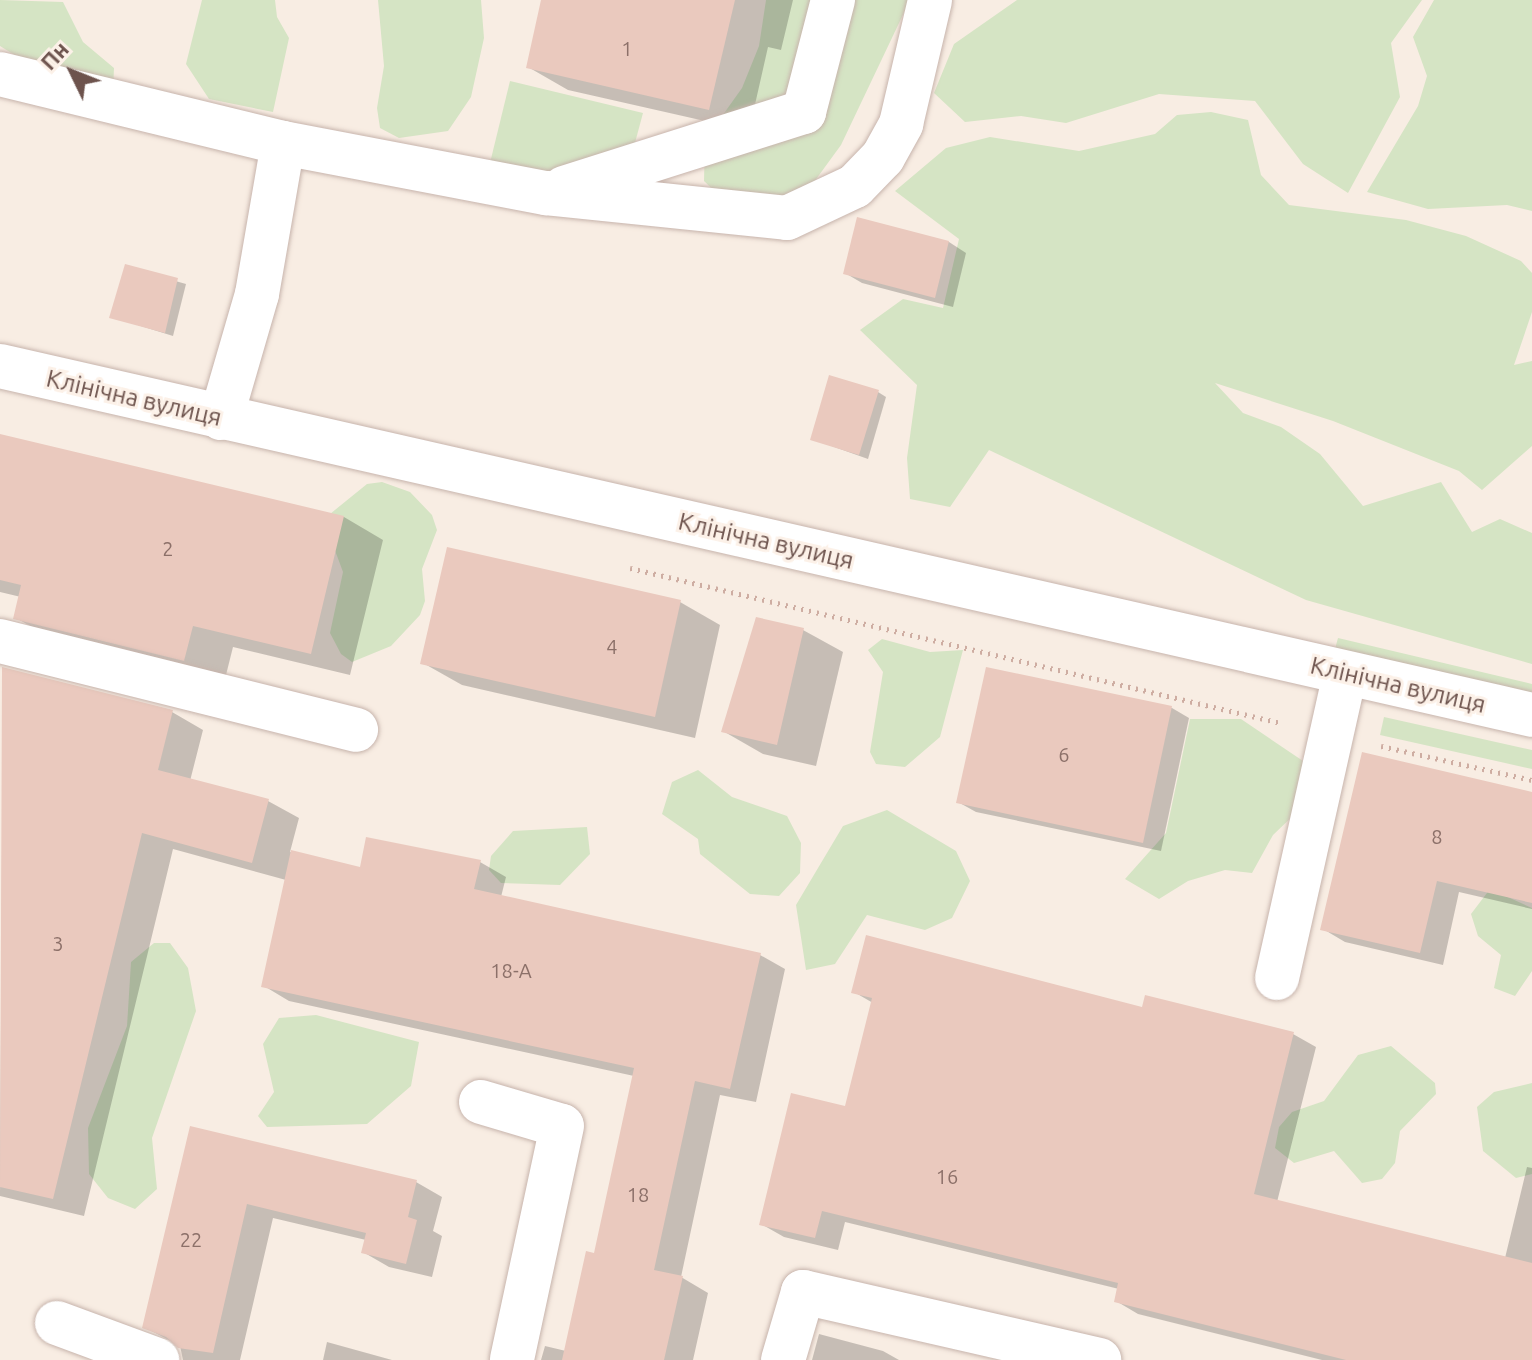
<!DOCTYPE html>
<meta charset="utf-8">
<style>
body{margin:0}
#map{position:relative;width:1532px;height:1360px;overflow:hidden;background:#f8ede3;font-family:Ubuntu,sans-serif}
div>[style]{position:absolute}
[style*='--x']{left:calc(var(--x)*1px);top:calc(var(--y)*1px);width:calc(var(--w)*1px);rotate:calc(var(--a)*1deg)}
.green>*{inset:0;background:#d5e4c4}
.shadow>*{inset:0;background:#0003}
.building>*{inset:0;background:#eac9be}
.path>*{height:5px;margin-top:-2.5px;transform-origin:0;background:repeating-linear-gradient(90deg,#ceada2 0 2px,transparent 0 8px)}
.roads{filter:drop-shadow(0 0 2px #c7b4ac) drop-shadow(0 0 2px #c7b4ac)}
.minor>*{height:44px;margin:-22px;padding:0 22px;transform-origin:22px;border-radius:22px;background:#fff}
span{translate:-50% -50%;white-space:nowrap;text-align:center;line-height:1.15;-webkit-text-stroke:6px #fcf1e8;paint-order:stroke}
.number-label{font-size:20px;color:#8c7069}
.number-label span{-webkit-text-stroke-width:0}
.street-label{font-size:24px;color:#6d534d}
.north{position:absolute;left:32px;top:32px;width:80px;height:80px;-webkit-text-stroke:6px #fcf1e8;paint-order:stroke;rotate:313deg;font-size:22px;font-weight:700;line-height:32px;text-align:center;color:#6d534d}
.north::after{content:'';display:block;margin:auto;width:28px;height:36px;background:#6d534d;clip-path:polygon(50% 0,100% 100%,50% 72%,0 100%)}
</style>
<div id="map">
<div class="green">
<div style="clip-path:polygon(0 0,63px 2px,83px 42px,114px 68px,113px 91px,34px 67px,0 46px)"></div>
<div style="clip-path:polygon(202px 0,275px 0,277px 17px,289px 38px,273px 112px,209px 99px,186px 64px)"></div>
<div style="clip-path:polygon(378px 0,481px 0,484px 38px,471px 97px,448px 131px,399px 138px,380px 128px,377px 108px,384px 66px)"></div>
<div style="clip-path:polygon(766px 0,910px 0,841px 145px,806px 193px,734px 210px,704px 181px,705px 140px,742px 88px,759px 46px)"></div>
<div style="clip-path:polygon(1017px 0,1422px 0,1391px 43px,1400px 97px,1348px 193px,1303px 164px,1255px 101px,1159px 94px,1066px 123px,1021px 116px,965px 122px,934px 93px,954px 44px)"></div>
<div style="clip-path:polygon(1434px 0,1532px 0,1532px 211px,1507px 205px,1428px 209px,1367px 192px,1418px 106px,1427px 76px,1413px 37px)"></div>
<div style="clip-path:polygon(510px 81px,643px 113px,632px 154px,551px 183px,489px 167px)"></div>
<div style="clip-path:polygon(1211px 112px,1248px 120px,1261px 175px,1289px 205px,1406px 220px,1466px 236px,1521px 261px,1532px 273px,1532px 312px,1514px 365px,1532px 361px,1532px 446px,1482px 490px,1459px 471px,1333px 421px,1215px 383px,1243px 413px,1281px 427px,1320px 454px,1363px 506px,1441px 482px,1472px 532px,1500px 519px,1532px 533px,1532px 664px,1306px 600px,989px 450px,950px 507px,910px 499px,907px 458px,917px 385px,860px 330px,903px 299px,943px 308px,959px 239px,895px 191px,946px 148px,990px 137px,1079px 151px,1155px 134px,1177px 115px)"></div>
<div style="clip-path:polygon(382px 482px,410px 492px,432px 515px,437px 530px,422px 569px,425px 601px,420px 615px,391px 646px,352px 662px,341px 654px,330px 633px,343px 572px,327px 529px,330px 514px,367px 484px)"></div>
<div style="clip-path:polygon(1338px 638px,1532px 684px,1532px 696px,1335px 649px)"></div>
<div style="clip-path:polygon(882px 639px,930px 652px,963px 650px,940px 737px,905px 767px,876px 764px,870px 752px,883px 672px,868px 650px)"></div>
<div style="clip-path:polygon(1384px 717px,1532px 750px,1532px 769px,1380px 735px)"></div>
<div style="clip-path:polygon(1190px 719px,1241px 719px,1303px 761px,1297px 812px,1273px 835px,1252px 873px,1225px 870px,1188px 881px,1159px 899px,1125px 879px,1166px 833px)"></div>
<div style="clip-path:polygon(698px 770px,732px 797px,787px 816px,801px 843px,800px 873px,779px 896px,750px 894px,700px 854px,698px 839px,662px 814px,672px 782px)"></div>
<div style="clip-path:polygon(887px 810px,956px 851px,970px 881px,952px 918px,925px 930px,867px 915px,835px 964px,806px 970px,796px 905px,843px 826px)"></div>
<div style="clip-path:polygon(587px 827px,590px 854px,560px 885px,501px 883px,489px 870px,491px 856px,513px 831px)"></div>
<div style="clip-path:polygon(1490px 889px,1532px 908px,1532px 971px,1515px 996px,1494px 988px,1501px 955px,1478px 936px,1471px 914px)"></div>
<div style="clip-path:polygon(154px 943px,170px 943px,188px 968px,196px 1011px,152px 1138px,157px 1189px,135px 1209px,108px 1198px,89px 1174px,88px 1128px,127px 1026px,131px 962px)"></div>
<div style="clip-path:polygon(316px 1015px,419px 1042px,411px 1086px,367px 1124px,267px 1127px,258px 1116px,274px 1092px,263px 1044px,279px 1018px)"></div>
<div style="clip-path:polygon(1391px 1046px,1435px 1083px,1436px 1094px,1400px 1131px,1395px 1163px,1382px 1179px,1362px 1183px,1334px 1151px,1294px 1163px,1275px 1148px,1279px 1127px,1292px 1112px,1324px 1101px,1358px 1055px)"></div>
<div style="clip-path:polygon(1532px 1083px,1532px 1174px,1516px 1178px,1483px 1151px,1477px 1107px,1494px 1092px)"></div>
</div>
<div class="shadow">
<div style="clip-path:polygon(543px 0,793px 0,781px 50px,768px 47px,749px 131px,568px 90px,528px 67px)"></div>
<div style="clip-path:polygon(859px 219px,949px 242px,966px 253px,953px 307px,862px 283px,845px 273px)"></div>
<div style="clip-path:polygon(126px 267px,186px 284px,173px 336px,112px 317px)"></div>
<div style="clip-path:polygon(878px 392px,886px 397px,868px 459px,812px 439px)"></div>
<div style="clip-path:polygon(0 436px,344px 517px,383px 540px,350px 675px,233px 647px,224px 683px,55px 640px,16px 618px,21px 597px,0 592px)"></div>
<div style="clip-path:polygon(680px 602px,720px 625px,695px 738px,462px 685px,423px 663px)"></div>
<div style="clip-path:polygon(803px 630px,843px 652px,816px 766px,763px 754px,723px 731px)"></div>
<div style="clip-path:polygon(987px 669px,1172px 708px,1189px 718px,1161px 851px,976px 812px,958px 802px)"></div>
<div style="clip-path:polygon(3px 670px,172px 712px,203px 730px,190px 781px,268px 801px,299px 818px,290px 852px,362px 869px,480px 862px,506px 877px,501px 897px,760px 955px,785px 969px,756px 1102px,720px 1095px,681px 1277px,708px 1293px,693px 1360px,541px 1360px,545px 1346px,566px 1351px,595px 1255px,634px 1076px,289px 1001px,264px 986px,286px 880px,173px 849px,84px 1216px,0 1196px)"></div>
<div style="clip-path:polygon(1532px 794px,1532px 909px,1459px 892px,1443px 965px,1345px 942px,1323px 929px)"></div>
<div style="clip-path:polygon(854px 992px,1144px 1009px,1293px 1034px,1316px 1047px,1277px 1202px,1505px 1258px,1527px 1167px,1532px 1168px,1532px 1360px,1322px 1360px,1138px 1314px,1116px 1301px,1119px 1289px,845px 1222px,838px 1250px,784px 1237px,761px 1224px,847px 1108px,873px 1003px)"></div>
<div style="clip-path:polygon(191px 1128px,416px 1182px,442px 1197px,433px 1231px,442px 1236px,432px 1277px,389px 1267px,363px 1252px,366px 1240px,273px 1218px,240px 1360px,183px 1360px,180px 1346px,144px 1327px)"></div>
<div style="clip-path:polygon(819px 1334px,883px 1351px,899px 1360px,812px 1360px)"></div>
<div style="clip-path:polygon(327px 1342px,392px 1360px,323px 1360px)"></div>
</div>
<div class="building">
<div style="clip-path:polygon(541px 0,735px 0,709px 110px,526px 68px)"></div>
<div style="clip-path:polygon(857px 217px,949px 241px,935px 298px,843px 274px)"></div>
<div style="clip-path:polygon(125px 264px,178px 278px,165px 333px,109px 318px)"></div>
<div style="clip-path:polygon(829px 375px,879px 390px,859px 455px,810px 440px)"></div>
<div style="clip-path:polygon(0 434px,344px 516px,311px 654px,193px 626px,184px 661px,13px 619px,21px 585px,0 580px)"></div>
<div style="clip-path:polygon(447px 547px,681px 600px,655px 717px,420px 664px)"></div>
<div style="clip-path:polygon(756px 617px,804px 628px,777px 745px,721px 732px)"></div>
<div style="clip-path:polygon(2px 667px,173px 710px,158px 770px,269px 799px,252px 863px,142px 833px,53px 1199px,0 1187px)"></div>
<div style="clip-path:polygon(986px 667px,1172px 706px,1143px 843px,956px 803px)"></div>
<div style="clip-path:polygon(1362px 752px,1532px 792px,1532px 903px,1437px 881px,1420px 953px,1320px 930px)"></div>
<div style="clip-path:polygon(366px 837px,481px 860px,474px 889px,761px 953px,730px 1089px,695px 1081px,654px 1270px,683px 1276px,664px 1360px,562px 1360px,586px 1251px,594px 1253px,634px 1068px,261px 987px,291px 850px,360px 867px)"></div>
<div style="clip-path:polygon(866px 935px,1142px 1007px,1145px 995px,1294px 1032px,1254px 1194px,1532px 1263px,1532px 1360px,1346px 1360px,1114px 1302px,1118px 1283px,822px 1211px,815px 1238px,759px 1225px,791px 1093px,845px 1106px,872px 998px,851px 993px)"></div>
<div style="clip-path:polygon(190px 1126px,417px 1180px,408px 1217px,417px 1220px,406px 1264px,361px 1253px,366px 1233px,247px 1204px,213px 1353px,178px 1348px,166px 1337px,142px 1328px)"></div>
</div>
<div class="path">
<div style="--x:630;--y:568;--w:669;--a:13.39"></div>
<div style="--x:1381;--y:746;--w:155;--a:12.7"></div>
</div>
<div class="roads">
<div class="minor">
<div style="--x:0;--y:74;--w:291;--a:13.7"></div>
<div style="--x:283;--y:143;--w:268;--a:10.8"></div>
<div style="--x:546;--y:193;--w:242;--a:5.9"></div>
<div style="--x:787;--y:218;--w:75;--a:-25.2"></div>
<div style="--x:855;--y:186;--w:40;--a:-46"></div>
<div style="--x:883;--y:157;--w:38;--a:-61"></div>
<div style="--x:901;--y:124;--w:127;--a:-76.8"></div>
<div style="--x:564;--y:188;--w:252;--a:-17.6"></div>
<div style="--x:804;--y:112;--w:116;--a:-75.5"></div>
<div style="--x:0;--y:366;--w:1571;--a:12.83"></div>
<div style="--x:221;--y:418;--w:129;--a:-73.8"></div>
<div style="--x:257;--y:294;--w:153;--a:-80.2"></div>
<div style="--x:0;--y:641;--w:367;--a:14"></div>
<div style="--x:1277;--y:978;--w:312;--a:-77.4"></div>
<div style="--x:481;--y:1102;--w:84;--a:16.5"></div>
<div style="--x:562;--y:1126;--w:239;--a:102.1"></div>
<div style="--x:57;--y:1323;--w:107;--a:20.3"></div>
<div style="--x:783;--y:1360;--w:71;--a:-73.6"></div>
<div style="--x:803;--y:1292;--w:304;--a:12.9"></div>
</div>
</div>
<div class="number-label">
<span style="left:627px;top:48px">1</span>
<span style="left:168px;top:548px">2</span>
<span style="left:612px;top:646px">4</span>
<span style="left:1064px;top:754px">6</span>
<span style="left:1437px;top:836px">8</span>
<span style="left:58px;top:943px">3</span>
<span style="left:511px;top:970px">18-А</span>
<span style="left:947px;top:1176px">16</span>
<span style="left:638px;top:1194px">18</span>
<span style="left:191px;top:1239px">22</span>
</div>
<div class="street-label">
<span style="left:134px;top:398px;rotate:13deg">Клінічна вулиця</span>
<span style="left:766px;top:541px;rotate:13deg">Клінічна вулиця</span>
<span style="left:1398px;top:685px;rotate:13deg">Клінічна вулиця</span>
</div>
<div class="north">Пн</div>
</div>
